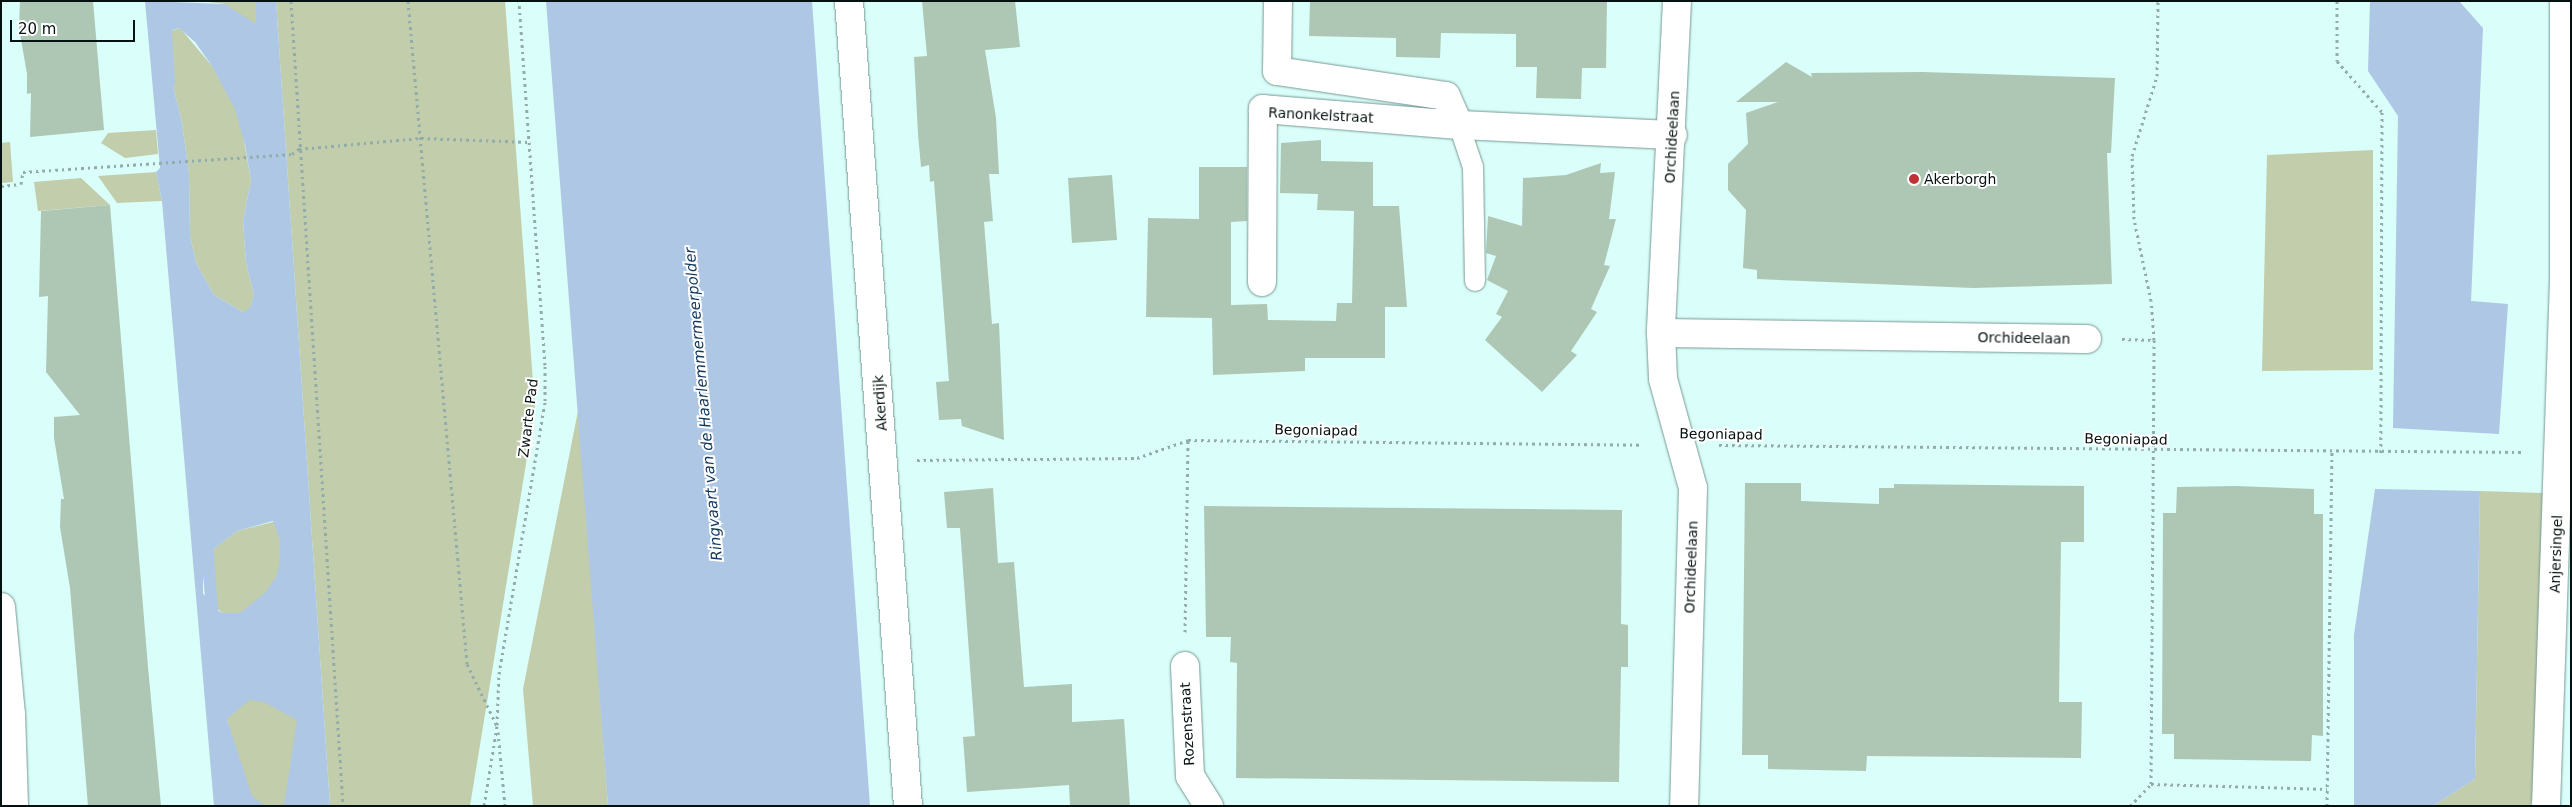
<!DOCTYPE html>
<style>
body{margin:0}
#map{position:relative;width:2572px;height:807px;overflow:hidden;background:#dafef9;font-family:"DejaVu Sans",sans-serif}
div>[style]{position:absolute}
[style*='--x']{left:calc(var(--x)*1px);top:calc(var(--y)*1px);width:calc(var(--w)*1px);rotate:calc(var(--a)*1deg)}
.green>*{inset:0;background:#c2cdab}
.water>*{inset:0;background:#adc7e5}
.stream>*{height:12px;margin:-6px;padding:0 6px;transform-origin:6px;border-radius:6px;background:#adc7e5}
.building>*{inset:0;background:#adc7b4}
.path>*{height:3px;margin-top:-1.5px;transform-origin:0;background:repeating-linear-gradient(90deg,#91aca9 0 2.5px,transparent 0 6.5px)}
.roads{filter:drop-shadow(0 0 1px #779995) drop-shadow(0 0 1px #779995)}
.service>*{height:20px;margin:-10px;padding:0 10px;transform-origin:10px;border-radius:10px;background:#fff}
.minor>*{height:28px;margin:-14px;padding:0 14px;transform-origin:14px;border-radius:14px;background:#fff}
.tertiary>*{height:28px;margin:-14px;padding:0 14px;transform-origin:14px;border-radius:14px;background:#fff}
.dots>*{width:14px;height:14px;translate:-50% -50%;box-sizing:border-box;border:2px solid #fff;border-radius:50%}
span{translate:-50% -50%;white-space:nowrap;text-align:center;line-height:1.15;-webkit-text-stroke:4px #fff;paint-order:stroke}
.street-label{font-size:14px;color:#051110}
.poi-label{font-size:14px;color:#051110}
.left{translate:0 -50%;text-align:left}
.water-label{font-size:15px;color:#10365d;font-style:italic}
.frame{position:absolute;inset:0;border:2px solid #051110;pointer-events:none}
.scale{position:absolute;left:10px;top:20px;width:125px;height:22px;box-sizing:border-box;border:2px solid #051110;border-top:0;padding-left:6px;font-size:15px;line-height:18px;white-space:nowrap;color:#051110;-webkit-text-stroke:4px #fff;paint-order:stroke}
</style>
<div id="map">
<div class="green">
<div style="clip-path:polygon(200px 1px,256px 1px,257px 24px,243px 136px,251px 180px,243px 221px,246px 263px,254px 294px,250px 309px,243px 312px,214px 295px,196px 263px,190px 236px,189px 174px,182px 123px,163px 44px,168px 32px,180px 28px,212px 66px,225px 4px)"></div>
<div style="clip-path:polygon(276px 1px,505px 1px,535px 409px,470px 806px,330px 806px)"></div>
<div style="clip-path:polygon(156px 130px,158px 154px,125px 158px,101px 143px,108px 133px)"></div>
<div style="clip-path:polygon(10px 142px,13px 182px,1px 183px,1px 143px)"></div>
<div style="clip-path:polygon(2373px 150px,2373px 370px,2262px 371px,2267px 155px)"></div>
<div style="clip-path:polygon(156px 172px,162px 201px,117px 203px,98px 176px)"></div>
<div style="clip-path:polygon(81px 178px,110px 205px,38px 211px,34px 182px)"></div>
<div style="clip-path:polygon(579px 406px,608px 806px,533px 806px,523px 689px)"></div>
<div style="clip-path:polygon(2480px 491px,2544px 493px,2537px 783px,2530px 806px,2433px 806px,2475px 779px)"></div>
<div style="clip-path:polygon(289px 518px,306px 806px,242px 806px,241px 768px,227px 719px,238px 613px,223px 613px,206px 602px,203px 575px,210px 552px,237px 531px)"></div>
</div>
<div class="water">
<div style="clip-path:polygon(evenodd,145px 1px,225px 4px,256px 24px,256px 1px,276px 1px,330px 806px,284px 806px,297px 720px,264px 702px,249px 700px,227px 719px,252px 796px,265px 806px,214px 806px,162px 201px,156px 172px,160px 168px,145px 1px,179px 28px,195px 42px,212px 66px,235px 109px,245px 145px,251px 180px,243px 221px,246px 263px,254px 294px,250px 308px,243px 312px,214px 295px,196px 263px,190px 236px,189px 174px,182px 123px,163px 44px,168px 32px,179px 28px,145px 1px,273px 521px,280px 539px,280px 560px,277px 575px,266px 592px,240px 613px,223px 613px,212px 608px,203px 593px,203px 575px,210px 552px,237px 531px,273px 521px)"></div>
<div style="clip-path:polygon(546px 1px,812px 1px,870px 806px,608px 806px)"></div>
<div style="clip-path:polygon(2370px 1px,2459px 1px,2483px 28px,2471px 301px,2508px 304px,2499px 434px,2393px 428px,2398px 116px,2368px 71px)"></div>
<div style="clip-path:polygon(2375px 489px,2480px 491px,2475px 779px,2433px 806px,2354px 806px,2354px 635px)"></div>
</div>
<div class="stream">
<div style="--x:164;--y:1;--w:82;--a:86.5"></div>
<div style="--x:207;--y:541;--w:83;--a:85.9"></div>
</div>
<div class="building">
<div style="clip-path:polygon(20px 1px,93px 1px,104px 130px,30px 137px,31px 93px,27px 94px,27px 74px,19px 28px)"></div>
<div style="clip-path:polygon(922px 1px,1015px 1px,1020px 47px,985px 50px,996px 118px,999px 174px,989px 174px,993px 221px,984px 222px,992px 324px,999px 323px,1004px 440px,962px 426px,961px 419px,939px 420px,936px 382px,949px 381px,934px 181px,930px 182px,929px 165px,921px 167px,918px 134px,914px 57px,927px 56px)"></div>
<div style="clip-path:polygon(1310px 1px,1607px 1px,1606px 68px,1582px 68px,1581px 99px,1536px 98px,1537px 67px,1516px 67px,1516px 34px,1441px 33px,1440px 58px,1396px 57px,1396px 38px,1309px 36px)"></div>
<div style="clip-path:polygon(1786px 62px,1812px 77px,1811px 73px,1923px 72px,2115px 78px,2111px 153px,2107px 153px,2112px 284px,1973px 288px,1757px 279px,1757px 270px,1743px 268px,1746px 210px,1728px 190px,1728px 164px,1748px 144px,1746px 113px,1778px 102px,1736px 102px)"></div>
<div style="clip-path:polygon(1321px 140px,1321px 161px,1373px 162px,1373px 206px,1399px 206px,1407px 307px,1385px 307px,1385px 358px,1305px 358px,1305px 371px,1213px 375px,1212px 318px,1146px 317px,1148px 218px,1199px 219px,1199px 167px,1247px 167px,1247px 221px,1231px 222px,1231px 305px,1267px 304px,1268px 320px,1336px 321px,1337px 303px,1352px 303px,1354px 211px,1317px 210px,1318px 194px,1280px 193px,1281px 143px)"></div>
<div style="clip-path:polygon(1601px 163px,1600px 173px,1615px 172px,1609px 219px,1616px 219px,1604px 265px,1610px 266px,1591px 309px,1597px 312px,1571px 351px,1577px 355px,1542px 392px,1485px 340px,1502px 317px,1496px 314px,1508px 291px,1487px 280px,1496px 256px,1486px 253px,1488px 216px,1522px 226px,1523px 178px,1566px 175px)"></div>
<div style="clip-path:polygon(1112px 175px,1117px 240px,1072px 243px,1068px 178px)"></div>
<div style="clip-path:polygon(110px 205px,148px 667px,161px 806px,88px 806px,70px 588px,60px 527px,61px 499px,64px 499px,54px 438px,54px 417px,80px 415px,46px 372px,48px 296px,39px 297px,41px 211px)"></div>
<div style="clip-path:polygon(1745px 483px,1801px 483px,1801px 501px,1879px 504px,1879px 488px,1894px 488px,1894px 484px,2084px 486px,2084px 542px,2061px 542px,2059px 702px,2082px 702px,2081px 758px,1867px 756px,1866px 771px,1768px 769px,1768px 755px,1742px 755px)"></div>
<div style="clip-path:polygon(2236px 486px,2314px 489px,2314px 514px,2323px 514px,2323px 736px,2312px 735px,2311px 761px,2174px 759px,2174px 734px,2162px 734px,2163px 513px,2176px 513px,2177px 487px)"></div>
<div style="clip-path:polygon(993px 488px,998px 563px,1014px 562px,1024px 687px,1072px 684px,1072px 722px,1124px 719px,1130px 806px,1070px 806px,1069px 785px,967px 792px,963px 737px,975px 736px,960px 528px,947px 528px,944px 492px)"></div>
<div style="clip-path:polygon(1204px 506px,1622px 510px,1621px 624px,1628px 625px,1628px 667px,1621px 667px,1619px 782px,1236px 778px,1237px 663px,1230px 662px,1231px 637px,1206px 637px)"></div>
</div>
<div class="path">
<div style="--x:291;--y:1;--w:807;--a:86.3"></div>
<div style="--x:408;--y:1;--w:666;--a:84.91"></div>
<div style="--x:467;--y:664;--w:69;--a:64.2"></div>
<div style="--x:497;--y:726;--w:81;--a:99.2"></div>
<div style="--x:2337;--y:1;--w:60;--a:90"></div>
<div style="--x:2337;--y:61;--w:68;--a:48.6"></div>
<div style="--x:2382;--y:112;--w:341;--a:90.2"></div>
<div style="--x:1;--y:186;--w:20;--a:-6"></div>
<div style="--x:21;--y:184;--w:12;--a:-81"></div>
<div style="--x:23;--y:172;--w:270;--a:-3.8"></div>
<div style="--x:292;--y:154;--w:9;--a:-36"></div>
<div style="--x:299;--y:149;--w:122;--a:-5.2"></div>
<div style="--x:421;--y:138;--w:108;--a:2.1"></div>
<div style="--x:2122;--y:339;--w:32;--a:2"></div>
<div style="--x:1719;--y:445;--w:804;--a:0.5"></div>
<div style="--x:917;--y:460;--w:220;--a:-0.5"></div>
<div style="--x:1137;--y:458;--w:54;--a:-19.4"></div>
<div style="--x:1188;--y:440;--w:455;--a:0.6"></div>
<div style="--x:1185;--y:632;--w:192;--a:-89.1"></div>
<div style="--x:497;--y:725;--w:51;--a:-87.8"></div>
<div style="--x:499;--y:674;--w:277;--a:-80.4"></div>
<div style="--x:545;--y:401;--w:36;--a:-90"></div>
<div style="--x:545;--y:365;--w:365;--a:-94.1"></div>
<div style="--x:498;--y:732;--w:74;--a:84.6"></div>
<div style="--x:2151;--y:784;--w:444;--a:-89.6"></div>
<div style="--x:2154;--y:340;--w:39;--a:-94"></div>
<div style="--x:2151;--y:301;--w:84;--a:-101.7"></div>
<div style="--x:2134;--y:219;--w:63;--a:-91.8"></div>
<div style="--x:2132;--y:156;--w:84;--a:-72.6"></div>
<div style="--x:2157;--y:76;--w:75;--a:-89.2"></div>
<div style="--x:2130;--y:806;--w:30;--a:-46"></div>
<div style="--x:2151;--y:784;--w:176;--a:1.6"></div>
<div style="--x:2327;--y:806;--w:354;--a:-89.2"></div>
</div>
<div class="roads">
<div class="service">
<div style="--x:1459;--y:125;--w:44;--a:71.6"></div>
<div style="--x:1473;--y:167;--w:114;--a:89"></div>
</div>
<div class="minor">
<div style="--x:1278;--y:1;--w:70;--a:90.8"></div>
<div style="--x:1277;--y:71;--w:171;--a:8.4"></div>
<div style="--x:1446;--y:96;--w:32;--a:66"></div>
<div style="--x:1459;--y:125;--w:214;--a:2.7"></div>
<div style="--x:1677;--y:1;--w:332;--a:92.8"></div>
<div style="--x:1661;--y:333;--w:46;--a:87.5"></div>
<div style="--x:1663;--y:379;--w:113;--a:74.6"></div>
<div style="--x:1693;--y:488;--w:318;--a:91.6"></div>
<div style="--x:1262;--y:282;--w:173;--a:-89.7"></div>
<div style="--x:1263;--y:109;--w:197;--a:4.7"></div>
<div style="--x:1661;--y:333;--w:426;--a:0.8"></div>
<div style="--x:1;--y:607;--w:107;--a:84.7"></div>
<div style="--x:11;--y:714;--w:92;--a:88.1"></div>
<div style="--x:1185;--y:666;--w:110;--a:87.4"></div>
<div style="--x:1190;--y:776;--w:36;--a:58"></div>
<div style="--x:2546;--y:806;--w:525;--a:-88.04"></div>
<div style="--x:2564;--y:281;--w:280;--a:-90"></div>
</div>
<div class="tertiary">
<div style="--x:849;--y:1;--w:807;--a:85.81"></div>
</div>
</div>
<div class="dots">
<div style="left:1914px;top:179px;background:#c13136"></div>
</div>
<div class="street-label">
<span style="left:1321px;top:115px;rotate:3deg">Ranonkelstraat</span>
<span style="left:1672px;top:137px;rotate:-87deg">Orchideelaan</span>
<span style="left:2024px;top:338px;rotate:1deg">Orchideelaan</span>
<span style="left:880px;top:403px;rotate:-94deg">Akerdijk</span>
<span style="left:528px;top:418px;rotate:-83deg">Zwarte Pad</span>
<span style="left:1316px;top:430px;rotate:1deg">Begoniapad</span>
<span style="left:1721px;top:434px;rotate:1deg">Begoniapad</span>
<span style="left:2126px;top:439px;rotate:1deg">Begoniapad</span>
<span style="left:2556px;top:554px;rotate:-88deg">Anjersingel</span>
<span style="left:1691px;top:567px;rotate:-88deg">Orchideelaan</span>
<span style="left:1187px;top:724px;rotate:-93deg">Rozenstraat</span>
</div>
<div class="poi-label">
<span class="left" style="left:1924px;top:179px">Akerborgh</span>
</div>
<div class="water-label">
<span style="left:704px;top:404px;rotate:-95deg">Ringvaart van de Haarlemmermeerpolder</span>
</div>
<div class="frame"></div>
<div class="scale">20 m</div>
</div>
